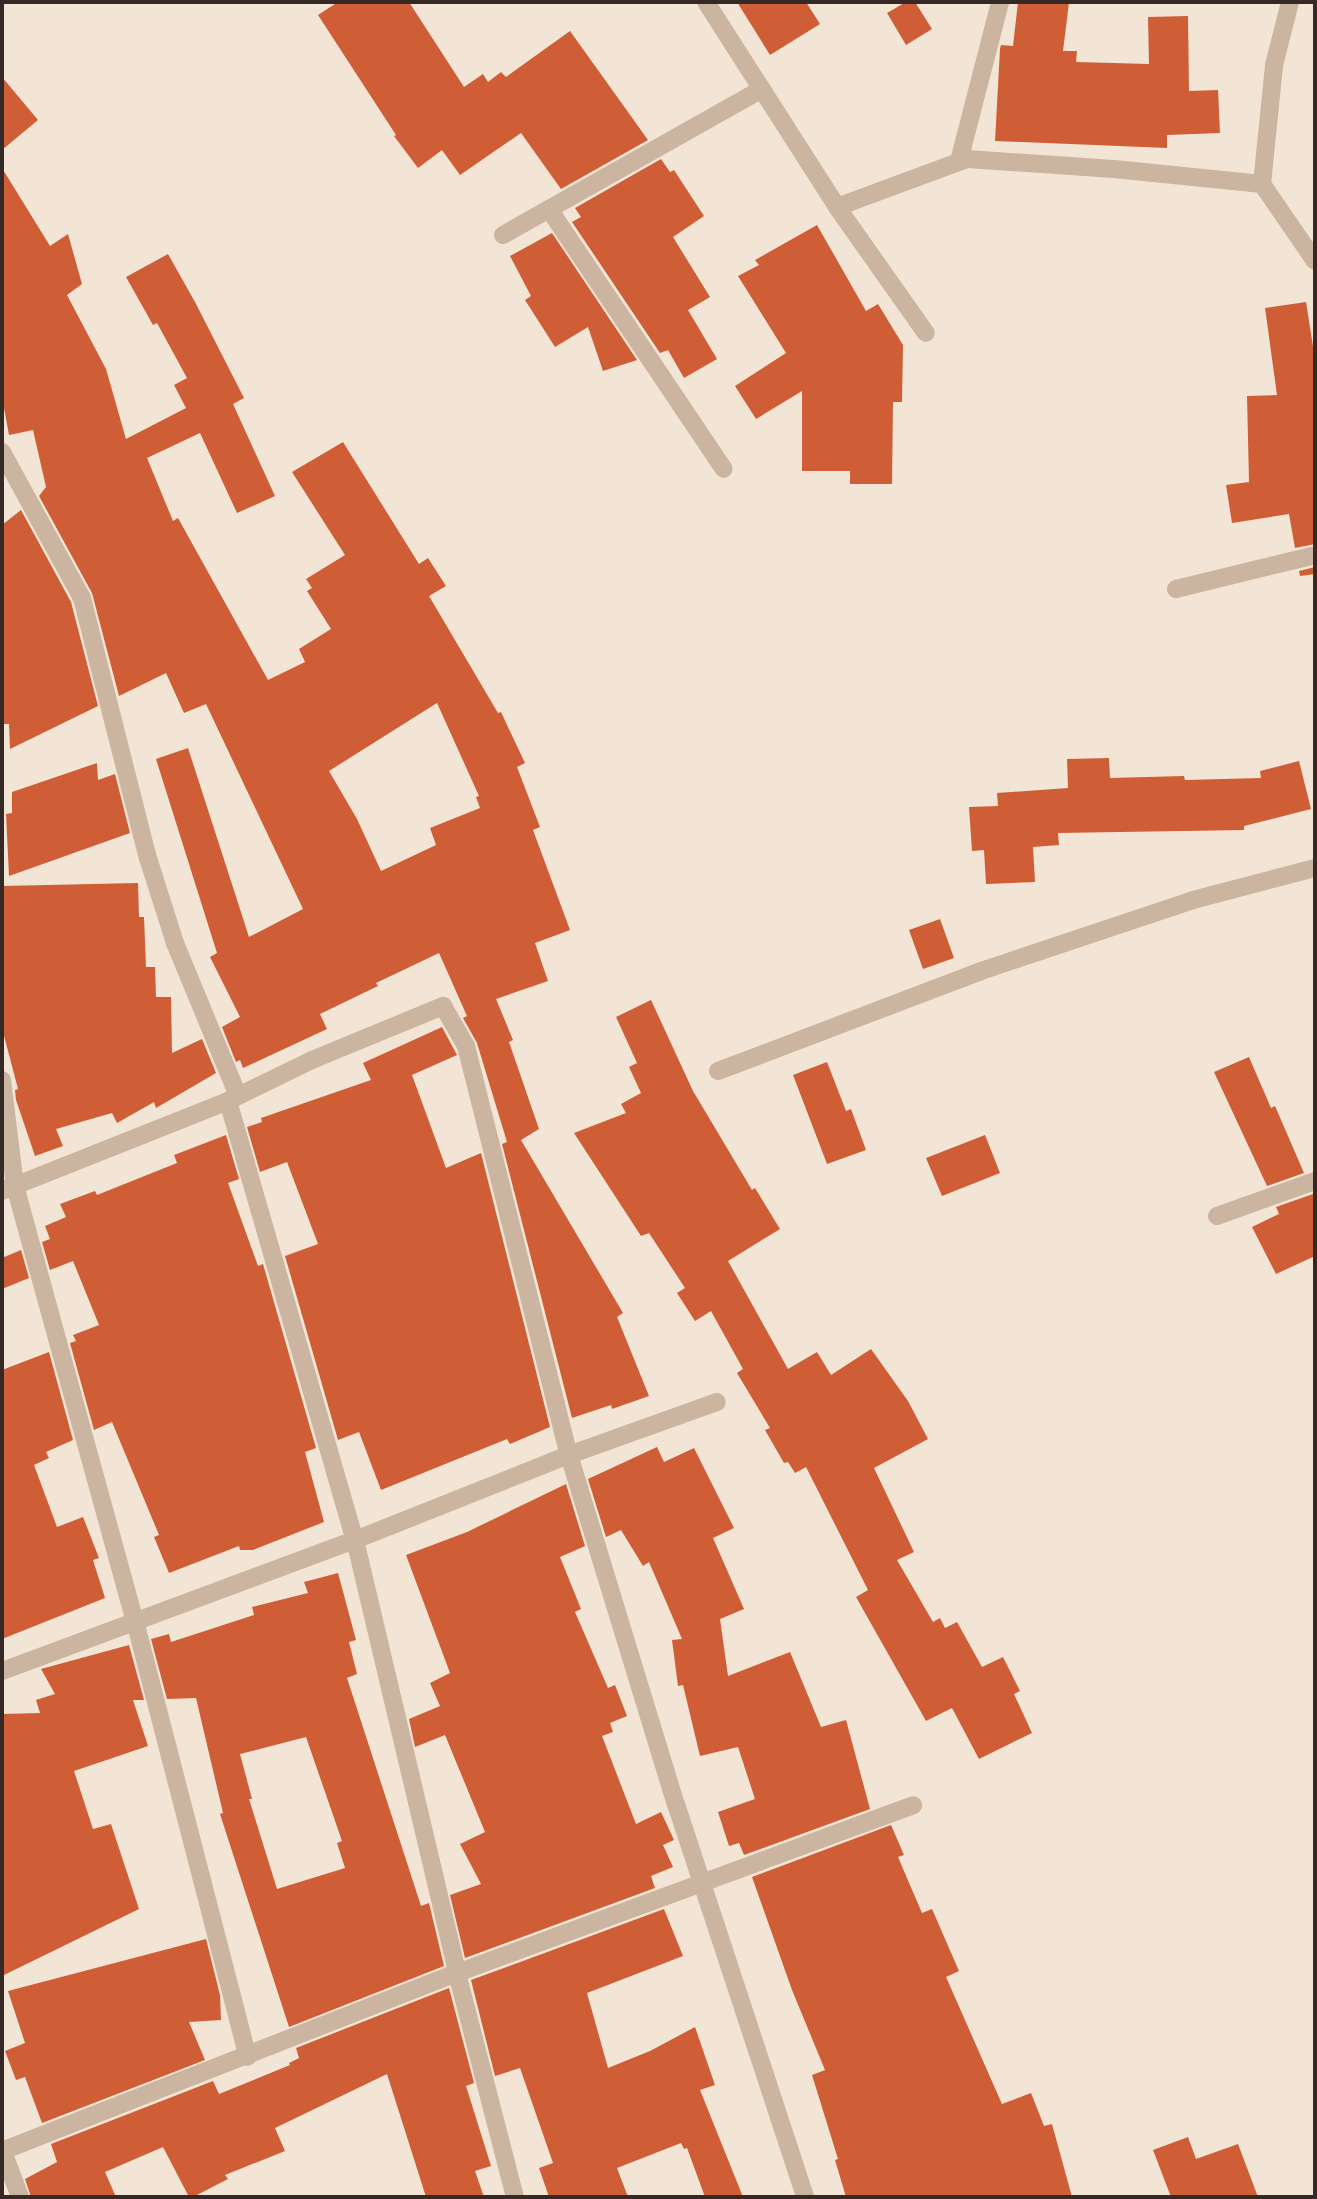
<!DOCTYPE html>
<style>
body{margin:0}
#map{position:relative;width:1317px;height:2199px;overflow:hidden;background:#f2e5d5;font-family:Barlow,sans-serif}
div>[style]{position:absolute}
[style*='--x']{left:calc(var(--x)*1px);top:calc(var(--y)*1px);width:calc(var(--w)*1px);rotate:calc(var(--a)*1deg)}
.building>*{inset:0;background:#cf5e36}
.street>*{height:18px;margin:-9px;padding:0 9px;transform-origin:9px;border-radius:9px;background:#cbb4a0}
span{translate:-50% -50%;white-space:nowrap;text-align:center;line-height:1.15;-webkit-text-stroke:6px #faefe1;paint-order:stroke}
.frame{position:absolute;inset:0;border:4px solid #342924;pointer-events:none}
</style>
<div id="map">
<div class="building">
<div style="clip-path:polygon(338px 2px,409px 2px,464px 87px,483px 74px,488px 82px,501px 72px,506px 77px,570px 31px,648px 140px,561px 189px,521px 133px,460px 175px,442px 150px,418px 168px,394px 136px,396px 135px,318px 15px)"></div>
<div style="clip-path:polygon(737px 2px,806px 2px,820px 24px,770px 55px)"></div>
<div style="clip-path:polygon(906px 2px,915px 2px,932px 29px,906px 45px,887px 13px)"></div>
<div style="clip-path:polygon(1018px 2px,1069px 2px,1063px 51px,1077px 51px,1076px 62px,1149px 64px,1148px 17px,1188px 16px,1189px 91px,1218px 90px,1220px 133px,1167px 135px,1167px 148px,995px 141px,1000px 49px,1001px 45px,1013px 46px)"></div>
<div style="clip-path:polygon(2px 77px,38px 120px,2px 150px)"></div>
<div style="clip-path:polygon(661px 159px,670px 172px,674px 170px,704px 216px,673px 237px,710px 297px,688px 310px,717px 359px,684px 378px,668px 350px,660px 353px,572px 222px,581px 217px,575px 208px)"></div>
<div style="clip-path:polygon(evenodd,2px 168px,50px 246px,68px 234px,82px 284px,67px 295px,106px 369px,126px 439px,186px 408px,174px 385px,187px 378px,157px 323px,153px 325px,126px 277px,168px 254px,195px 302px,244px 398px,233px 404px,275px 496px,237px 513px,200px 433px,147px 458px,173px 521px,178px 518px,268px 680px,305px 662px,299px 649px,331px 629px,307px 591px,312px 588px,306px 579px,345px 555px,292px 472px,343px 442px,419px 564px,428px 558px,446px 586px,429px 596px,498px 713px,501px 712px,525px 763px,517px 767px,540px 827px,533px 830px,570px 930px,535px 943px,548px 981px,496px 999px,513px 1040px,509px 1042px,539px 1129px,521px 1140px,623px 1313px,617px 1317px,649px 1396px,612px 1409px,611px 1405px,572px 1418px,502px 1144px,507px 1142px,477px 1043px,463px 1018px,467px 1016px,439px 953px,376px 983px,378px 986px,320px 1014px,327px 1029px,243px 1068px,240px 1060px,236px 1062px,222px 1027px,240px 1017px,210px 957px,217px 953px,156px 759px,188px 748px,249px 937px,303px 909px,206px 704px,184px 713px,166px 673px,119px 696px,92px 593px,39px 496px,46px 487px,33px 430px,9px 435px,2px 397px,2px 168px,437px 703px,479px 796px,476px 797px,480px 808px,430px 828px,436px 845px,381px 871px,357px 819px,329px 771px,437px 703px)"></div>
<div style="clip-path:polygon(817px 225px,866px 311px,878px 304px,903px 345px,902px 402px,893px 402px,892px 484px,850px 484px,850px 471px,802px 471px,802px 391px,756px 419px,735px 386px,786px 353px,738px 276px,759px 265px,755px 260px)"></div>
<div style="clip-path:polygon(552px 233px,637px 360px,603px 371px,588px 327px,555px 347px,525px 300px,531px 296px,510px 256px)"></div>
<div style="clip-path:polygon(1306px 302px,1315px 359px,1315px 544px,1295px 548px,1289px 514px,1232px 523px,1226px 485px,1249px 482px,1247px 396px,1277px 395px,1265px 308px)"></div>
<div style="clip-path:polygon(21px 510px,71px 602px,98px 706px,10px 749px,9px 724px,4px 724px,2px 686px,2px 525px)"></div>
<div style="clip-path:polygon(1315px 567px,1315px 574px,1300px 576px,1299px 571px)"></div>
<div style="clip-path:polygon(1109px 758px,1110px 778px,1184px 776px,1185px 780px,1261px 778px,1260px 771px,1299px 761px,1311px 809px,1244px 826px,1244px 830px,1058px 833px,1059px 845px,1033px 847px,1035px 882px,986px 884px,984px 850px,972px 851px,969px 807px,998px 806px,997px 793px,1068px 788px,1067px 759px)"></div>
<div style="clip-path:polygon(97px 763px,98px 780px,115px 774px,130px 833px,9px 876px,6px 814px,12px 813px,12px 792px)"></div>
<div style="clip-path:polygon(138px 883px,139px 917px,144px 917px,146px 967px,155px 967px,156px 997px,171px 997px,172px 1053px,202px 1039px,216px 1073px,156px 1108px,154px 1102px,117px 1123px,112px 1113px,56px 1129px,63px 1146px,35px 1156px,16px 1100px,15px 1090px,18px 1089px,2px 1028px,2px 886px)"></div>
<div style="clip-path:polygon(940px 919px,954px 958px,923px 969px,909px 930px)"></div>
<div style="clip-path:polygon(651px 1000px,693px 1091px,752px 1190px,755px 1188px,780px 1229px,728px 1261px,788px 1369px,817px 1352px,831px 1375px,871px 1349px,908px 1401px,928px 1439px,874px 1468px,914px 1552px,897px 1560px,933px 1622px,940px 1618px,945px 1628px,957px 1622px,982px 1667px,1003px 1657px,1020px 1691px,1014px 1694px,1032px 1733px,979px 1759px,952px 1708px,926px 1721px,856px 1597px,868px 1590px,806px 1467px,795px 1473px,788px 1462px,784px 1463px,765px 1430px,770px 1428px,737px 1373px,743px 1369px,711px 1311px,695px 1321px,677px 1293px,685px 1288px,649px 1233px,641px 1236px,574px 1133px,626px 1113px,621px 1104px,641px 1093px,629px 1067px,637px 1063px,616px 1017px)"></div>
<div style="clip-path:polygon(442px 1027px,457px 1055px,412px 1075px,446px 1168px,481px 1153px,550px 1427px,510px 1444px,507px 1439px,381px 1490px,359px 1432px,338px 1440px,285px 1256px,318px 1244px,287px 1162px,260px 1172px,247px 1127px,262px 1122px,261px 1118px,371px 1080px,363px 1063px)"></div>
<div style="clip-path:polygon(1249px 1057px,1271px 1108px,1275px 1106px,1304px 1173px,1267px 1186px,1214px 1072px)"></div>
<div style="clip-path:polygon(827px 1062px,846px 1111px,851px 1109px,866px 1150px,827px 1164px,793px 1075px)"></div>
<div style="clip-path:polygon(226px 1135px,239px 1179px,228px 1183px,258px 1266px,263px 1264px,316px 1448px,305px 1452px,324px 1522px,253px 1550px,240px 1550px,239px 1546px,169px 1573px,154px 1537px,159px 1535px,112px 1422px,94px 1430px,70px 1343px,76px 1341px,73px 1335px,99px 1325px,73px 1261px,50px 1270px,42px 1242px,50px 1239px,45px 1226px,66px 1217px,60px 1204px,95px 1191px,97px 1195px,177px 1163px,174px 1155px)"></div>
<div style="clip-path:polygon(985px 1135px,1000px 1173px,942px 1196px,926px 1158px)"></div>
<div style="clip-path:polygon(1313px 1194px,1315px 1256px,1276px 1274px,1252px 1227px,1279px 1214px,1276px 1207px)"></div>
<div style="clip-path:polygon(21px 1250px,29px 1278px,2px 1289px,2px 1258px)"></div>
<div style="clip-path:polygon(49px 1352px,73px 1440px,46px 1452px,49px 1458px,34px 1465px,57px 1527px,83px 1517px,99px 1558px,93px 1560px,105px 1598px,2px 1639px,2px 1370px)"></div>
<div style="clip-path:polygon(657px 1447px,664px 1462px,694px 1448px,734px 1528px,713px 1538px,744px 1609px,720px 1619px,728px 1676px,790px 1652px,821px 1727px,846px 1720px,870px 1809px,744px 1855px,739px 1843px,729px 1846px,718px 1812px,755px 1799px,738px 1747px,700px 1756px,683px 1685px,678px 1686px,672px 1640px,682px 1639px,649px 1562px,643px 1566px,621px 1530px,606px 1537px,588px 1479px)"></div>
<div style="clip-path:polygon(566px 1484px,585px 1546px,560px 1557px,581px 1609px,575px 1612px,608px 1688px,615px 1685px,627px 1716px,610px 1723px,613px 1732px,602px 1736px,636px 1824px,661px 1812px,674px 1840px,663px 1845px,673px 1867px,651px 1876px,655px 1888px,465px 1958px,450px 1895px,481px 1884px,460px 1844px,485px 1832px,445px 1735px,415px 1747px,409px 1719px,440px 1706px,430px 1683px,450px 1673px,406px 1555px,467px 1532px)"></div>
<div style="clip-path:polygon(evenodd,338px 1573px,356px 1640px,349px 1642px,357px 1674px,347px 1678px,421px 1906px,429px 1903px,444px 1966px,289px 2027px,220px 1814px,223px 1813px,196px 1698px,167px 1699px,151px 1639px,169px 1634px,171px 1642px,254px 1615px,252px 1607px,308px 1593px,304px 1582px,338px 1573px,306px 1737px,342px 1841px,337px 1843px,345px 1868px,277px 1889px,249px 1799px,252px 1799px,240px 1754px,306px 1737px)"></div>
<div style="clip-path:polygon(129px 1645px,144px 1700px,133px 1700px,148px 1746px,74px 1771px,93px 1829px,111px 1824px,139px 1909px,2px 1976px,2px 1714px,40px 1713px,36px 1700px,55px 1694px,41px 1669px)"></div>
<div style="clip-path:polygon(891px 1825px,904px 1855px,898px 1857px,922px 1913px,932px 1909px,959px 1971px,946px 1977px,1002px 2104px,1031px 2093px,1044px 2126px,1052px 2124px,1072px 2197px,846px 2197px,835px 2160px,838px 2159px,812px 2075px,825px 2070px,792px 1990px,752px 1877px)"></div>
<div style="clip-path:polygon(664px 1909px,683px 1956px,587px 1993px,608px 2068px,650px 2051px,695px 2027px,715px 2085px,700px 2090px,743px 2197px,705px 2197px,687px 2148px,684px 2149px,681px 2143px,617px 2168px,628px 2197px,549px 2197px,539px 2168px,553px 2163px,520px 2068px,495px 2076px,471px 1980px)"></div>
<div style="clip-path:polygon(206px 1939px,220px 1995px,221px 2020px,189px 2022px,205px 2060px,42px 2123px,25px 2077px,16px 2080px,5px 2051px,25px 2043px,8px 1991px)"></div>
<div style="clip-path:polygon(449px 1988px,474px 2083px,466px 2086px,491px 2166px,475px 2171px,484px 2197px,426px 2197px,387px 2074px,275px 2128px,285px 2151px,225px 2175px,228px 2179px,193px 2197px,189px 2197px,163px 2147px,105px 2172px,116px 2197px,31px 2197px,25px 2179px,57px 2162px,51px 2144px,213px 2081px,219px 2094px,290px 2065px,289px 2063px,299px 2058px,296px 2048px)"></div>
<div style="clip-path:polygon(1188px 2137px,1196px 2159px,1238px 2144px,1258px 2197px,1171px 2197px,1153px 2150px)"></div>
</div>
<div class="street">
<div style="--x:706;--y:2;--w:243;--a:57.4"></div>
<div style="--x:837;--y:207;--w:139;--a:-20.3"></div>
<div style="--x:967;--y:159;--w:147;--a:3.9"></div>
<div style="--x:1114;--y:169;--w:149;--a:5.8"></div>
<div style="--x:1262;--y:184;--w:93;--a:55.5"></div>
<div style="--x:959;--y:161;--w:164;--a:-75.5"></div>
<div style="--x:1262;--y:184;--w:120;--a:-84.2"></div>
<div style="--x:1274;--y:65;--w:65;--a:-75.7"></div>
<div style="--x:837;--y:207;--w:154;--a:54.8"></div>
<div style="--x:549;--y:209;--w:313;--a:56.1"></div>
<div style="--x:503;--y:235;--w:297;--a:-29.4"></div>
<div style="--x:2;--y:452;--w:166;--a:61.3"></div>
<div style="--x:82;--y:598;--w:268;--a:75.8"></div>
<div style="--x:148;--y:858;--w:89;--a:72.4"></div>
<div style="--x:175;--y:943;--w:165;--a:67.6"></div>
<div style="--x:1176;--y:589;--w:143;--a:-13.7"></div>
<div style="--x:718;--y:1071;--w:281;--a:-20.8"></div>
<div style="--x:981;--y:971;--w:224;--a:-18.5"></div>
<div style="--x:1193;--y:900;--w:126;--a:-14.7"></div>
<div style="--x:2;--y:1080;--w:107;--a:83"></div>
<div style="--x:15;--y:1186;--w:451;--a:74.6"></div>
<div style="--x:135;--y:1621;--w:450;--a:75.5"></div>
<div style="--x:228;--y:1101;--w:457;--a:73.9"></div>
<div style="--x:355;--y:1540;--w:445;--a:76.7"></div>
<div style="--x:457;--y:1973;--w:231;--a:75.5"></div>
<div style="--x:2;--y:1191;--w:243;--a:-21.7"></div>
<div style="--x:228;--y:1101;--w:93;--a:-26"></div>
<div style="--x:312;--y:1060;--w:142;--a:-22.4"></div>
<div style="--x:443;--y:1006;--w:46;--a:60.1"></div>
<div style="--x:466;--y:1046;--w:422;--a:75.9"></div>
<div style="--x:569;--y:1455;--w:365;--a:73"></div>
<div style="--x:676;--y:1804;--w:414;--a:71.8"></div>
<div style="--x:1217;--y:1216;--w:104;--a:-19.7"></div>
<div style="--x:2;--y:1671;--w:377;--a:-20.4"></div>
<div style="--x:355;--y:1540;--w:230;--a:-21.7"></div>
<div style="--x:569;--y:1455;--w:157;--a:-19.7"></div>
<div style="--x:2;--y:2149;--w:51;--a:69.4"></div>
<div style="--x:2;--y:2151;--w:489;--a:-21.4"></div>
<div style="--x:457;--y:1973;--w:486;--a:-20.2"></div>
</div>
<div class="frame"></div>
</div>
